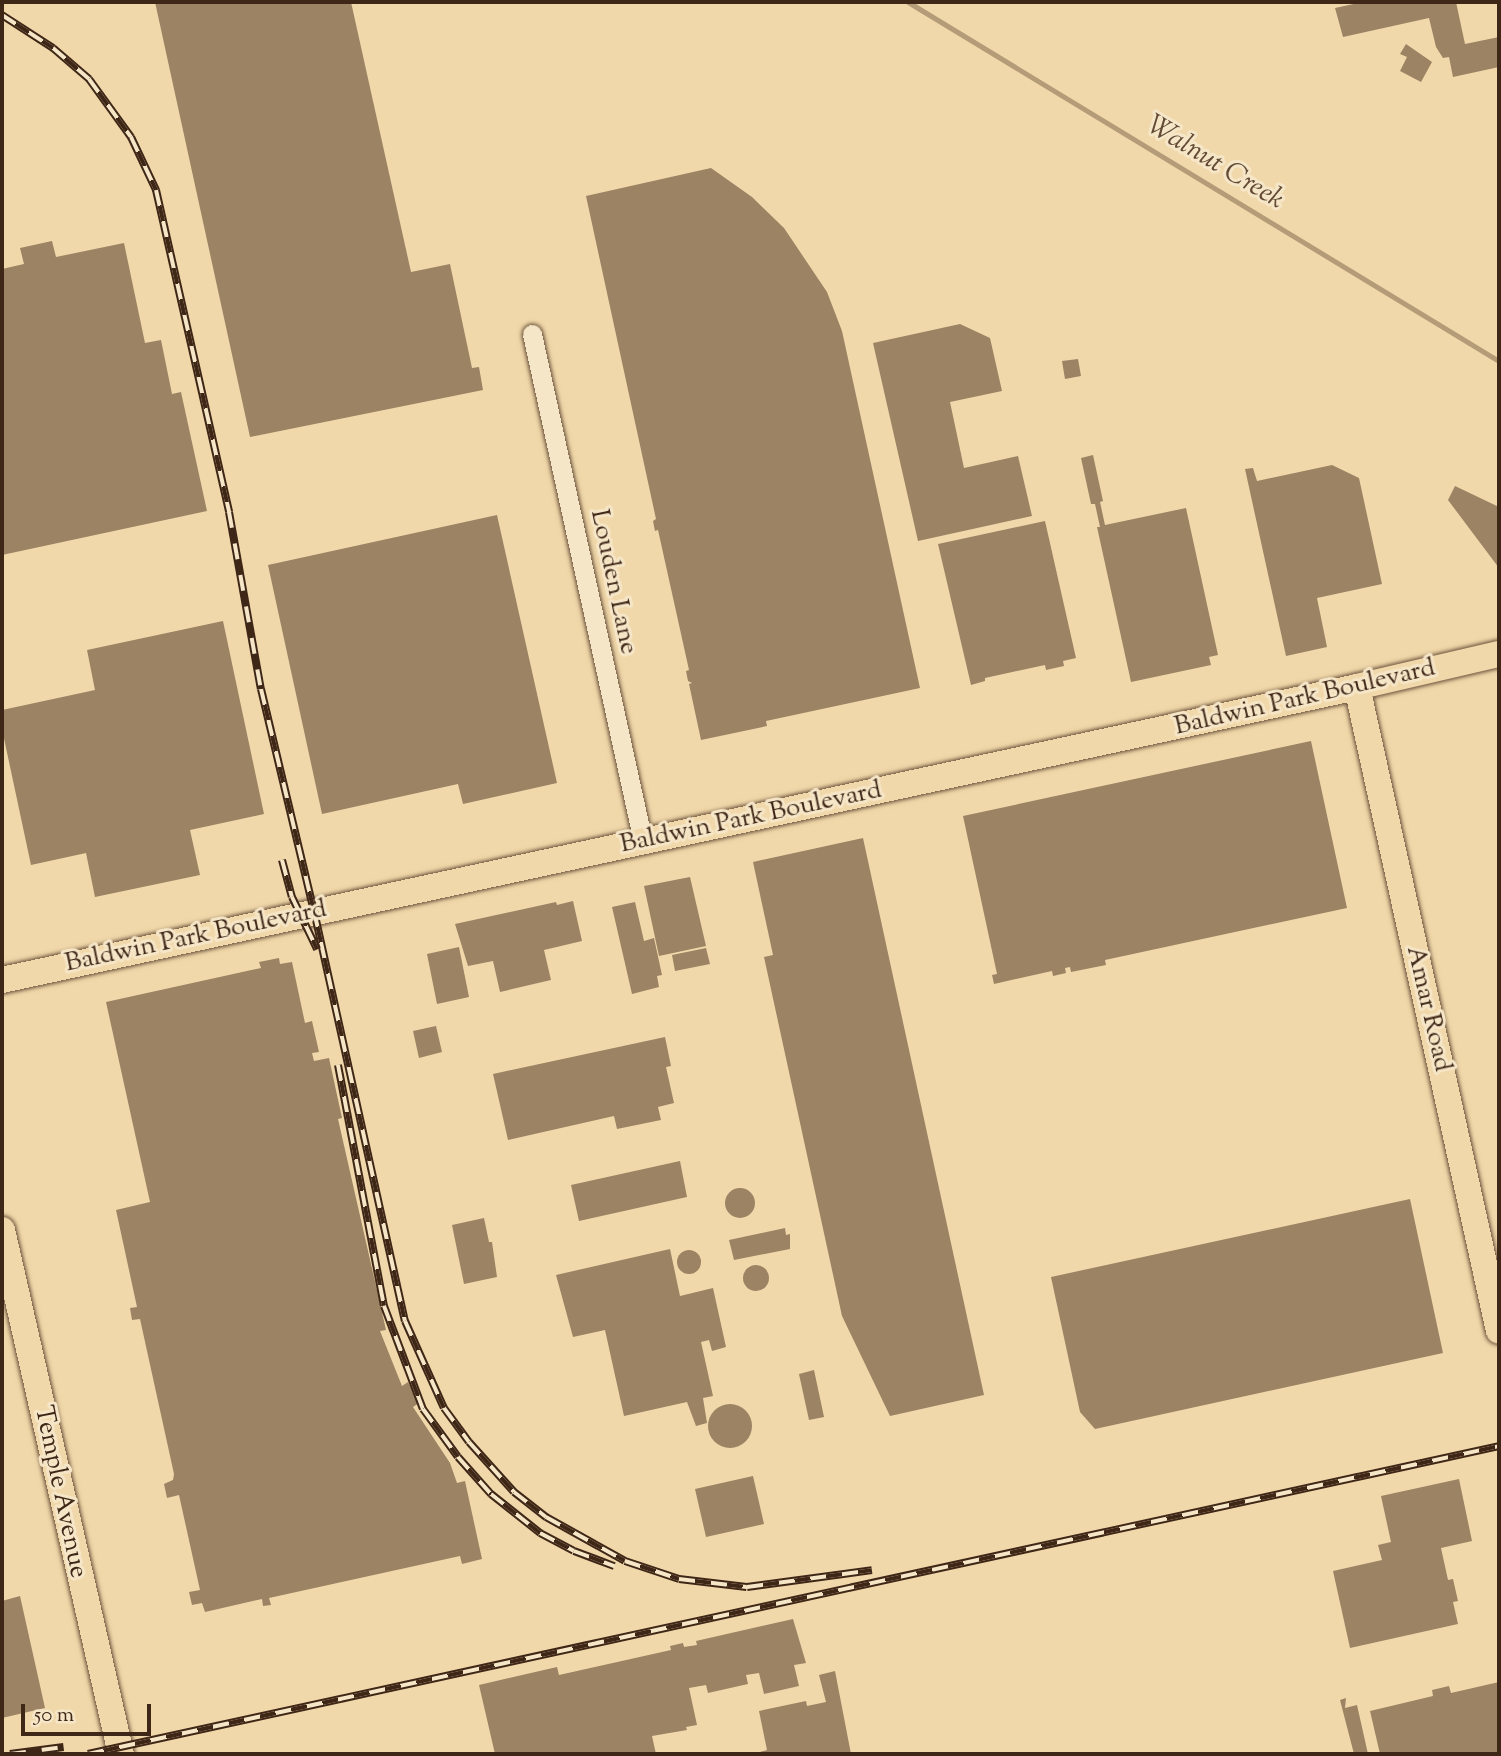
<!DOCTYPE html>
<style>
body{margin:0}
#map{position:relative;width:1501px;height:1756px;overflow:hidden;background:#f1d8aa;font-family:"Sorts Mill Goudy",serif}
div>[style]{position:absolute}
[style*='--x']{left:calc(var(--x)*1px);top:calc(var(--y)*1px);width:calc(var(--w)*1px);rotate:calc(var(--a)*1deg)}
.stream>*{height:5px;margin:-2.5px;padding:0 2.5px;transform-origin:2.5px;border-radius:2.5px;background:#b49c78}
.building>*{inset:0;background:#9c8364}
.round{border-radius:50%}
.roads{filter:drop-shadow(0 0 2px #6c533c) drop-shadow(0 0 2px #6c533c)}
.minor>*{height:19px;margin:-9.5px;padding:0 9.5px;transform-origin:9.5px;border-radius:9.5px;background:#f6e6c8}
.major>*{height:26px;margin:-13px;padding:0 13px;transform-origin:13px;border-radius:13px;background:#f1d8aa}
.rail>*{height:8px;margin-top:-4px;transform-origin:0;background:repeating-linear-gradient(90deg,#f6e6c8 0 16px,#3f2718 0 32px);box-sizing:border-box;border-block:2px solid #3f2718}
span{translate:-50% -50%;white-space:nowrap;text-align:center;line-height:1.15;-webkit-text-stroke:6px #f6e6c8;paint-order:stroke}
.street-label{font-size:26px;color:#3f2718}
.water-label{font-size:28px;color:#624a35;font-style:italic}
.frame{position:absolute;inset:0;border:4px solid #3f2718;pointer-events:none}
.scale{position:absolute;left:21px;top:1704px;width:130px;height:32px;box-sizing:border-box;border:4px solid #3f2718;border-top:0;padding-left:9px;font-size:21px;line-height:24px;white-space:nowrap;color:#3f2718;-webkit-text-stroke:5px #f6e6c8;paint-order:stroke}
</style>
<div id="map">
<div class="stream">
<div style="--x:908;--y:2;--w:691;--a:31.28"></div>
</div>
<div class="building">
<div style="clip-path:polygon(155px 2px,351px 2px,411px 272px,450px 264px,472px 368px,479px 367px,483px 390px,250px 437px)"></div>
<div style="clip-path:polygon(1363px 2px,1456px 2px,1465px 44px,1499px 37px,1499px 67px,1453px 77px,1449px 57px,1443px 58px,1436px 47px,1429px 18px,1343px 37px,1335px 8px)"></div>
<div style="clip-path:polygon(1406px 44px,1432px 62px,1421px 82px,1400px 71px,1407px 57px,1400px 54px)"></div>
<div style="clip-path:polygon(711px 168px,752px 197px,784px 228px,827px 292px,842px 331px,920px 688px,766px 721px,767px 726px,701px 740px,689px 684px,692px 683px,688px 681px,686px 671px,689px 670px,658px 530px,655px 531px,653px 521px,656px 519px,586px 196px)"></div>
<div style="clip-path:polygon(52px 241px,56px 257px,124px 243px,145px 343px,161px 340px,172px 394px,181px 392px,207px 511px,2px 555px,2px 269px,24px 264px,20px 248px)"></div>
<div style="clip-path:polygon(960px 324px,990px 338px,1002px 391px,950px 402px,964px 468px,1018px 456px,1032px 516px,918px 541px,873px 343px)"></div>
<div style="clip-path:polygon(1078px 359px,1081px 376px,1065px 379px,1062px 361px)"></div>
<div style="clip-path:polygon(1093px 455px,1103px 501px,1100px 502px,1105px 525px,1186px 508px,1218px 655px,1209px 657px,1211px 665px,1131px 682px,1097px 527px,1100px 527px,1095px 504px,1091px 504px,1081px 458px)"></div>
<div style="clip-path:polygon(1332px 465px,1359px 478px,1382px 584px,1317px 598px,1327px 647px,1286px 656px,1245px 469px,1253px 468px,1257px 481px)"></div>
<div style="clip-path:polygon(1455px 486px,1499px 507px,1499px 568px,1448px 500px)"></div>
<div style="clip-path:polygon(497px 515px,557px 783px,463px 804px,458px 784px,322px 814px,268px 565px)"></div>
<div style="clip-path:polygon(1045px 521px,1076px 658px,1063px 661px,1064px 666px,1046px 670px,1045px 665px,985px 678px,985px 681px,971px 685px,938px 544px)"></div>
<div style="clip-path:polygon(223px 621px,264px 814px,190px 830px,200px 875px,95px 897px,86px 853px,31px 865px,2px 729px,2px 710px,95px 690px,87px 650px)"></div>
<div style="clip-path:polygon(1311px 741px,1347px 908px,1105px 960px,1106px 965px,1071px 972px,1070px 967px,1065px 968px,1066px 973px,1053px 976px,1052px 971px,994px 984px,992px 975px,997px 974px,963px 816px)"></div>
<div style="clip-path:polygon(863px 838px,984px 1395px,890px 1416px,842px 1316px,764px 957px,773px 955px,753px 862px)"></div>
<div style="clip-path:polygon(690px 877px,706px 946px,659px 956px,644px 886px)"></div>
<div style="clip-path:polygon(573px 901px,582px 941px,544px 950px,551px 980px,500px 992px,493px 961px,468px 966px,455px 924px,556px 902px,557px 905px)"></div>
<div style="clip-path:polygon(635px 902px,644px 941px,654px 938px,662px 975px,657px 976px,659px 987px,632px 994px,612px 907px)"></div>
<div style="clip-path:polygon(459px 947px,469px 997px,437px 1004px,427px 954px)"></div>
<div style="clip-path:polygon(706px 948px,710px 964px,675px 971px,672px 955px)"></div>
<div style="clip-path:polygon(279px 958px,280px 964px,292px 962px,305px 1023px,312px 1021px,319px 1052px,312px 1053px,314px 1061px,329px 1058px,342px 1118px,338px 1119px,386px 1330px,380px 1331px,402px 1386px,408px 1382px,419px 1403px,413px 1407px,450px 1463px,457px 1483px,465px 1481px,482px 1559px,462px 1564px,460px 1556px,269px 1598px,271px 1605px,263px 1606px,262px 1599px,205px 1612px,202px 1603px,192px 1605px,189px 1592px,200px 1590px,179px 1495px,167px 1498px,164px 1484px,175px 1479px,173px 1480px,174px 1474px,140px 1319px,132px 1320px,130px 1308px,137px 1307px,116px 1210px,150px 1202px,106px 1002px,261px 968px,259px 962px)"></div>
<div style="clip-path:polygon(436px 1026px,442px 1052px,419px 1058px,413px 1031px)"></div>
<div style="clip-path:polygon(665px 1037px,671px 1066px,666px 1067px,674px 1103px,658px 1107px,661px 1120px,617px 1129px,614px 1116px,508px 1140px,493px 1074px)"></div>
<div style="clip-path:polygon(680px 1161px,687px 1197px,579px 1221px,571px 1185px)"></div>
<div class="round" style="left:725px;top:1188px;width:30px;height:30px"></div>
<div style="clip-path:polygon(1410px 1199px,1443px 1353px,1095px 1429px,1080px 1412px,1051px 1277px)"></div>
<div style="clip-path:polygon(484px 1218px,489px 1242px,492px 1242px,497px 1277px,464px 1284px,452px 1225px)"></div>
<div style="clip-path:polygon(785px 1228px,786px 1235px,790px 1234px,790px 1249px,734px 1260px,729px 1240px)"></div>
<div style="clip-path:polygon(670px 1249px,680px 1296px,713px 1288px,726px 1347px,712px 1351px,709px 1340px,701px 1342px,713px 1396px,703px 1398px,707px 1423px,696px 1426px,687px 1402px,624px 1416px,605px 1330px,573px 1337px,556px 1275px)"></div>
<div class="round" style="left:677px;top:1250px;width:24px;height:24px"></div>
<div class="round" style="left:743px;top:1265px;width:26px;height:26px"></div>
<div style="clip-path:polygon(814px 1370px,824px 1417px,809px 1420px,799px 1374px)"></div>
<div class="round" style="left:708px;top:1404px;width:44px;height:44px"></div>
<div style="clip-path:polygon(753px 1476px,764px 1524px,706px 1537px,695px 1489px)"></div>
<div style="clip-path:polygon(1459px 1479px,1472px 1541px,1441px 1548px,1448px 1580px,1453px 1579px,1458px 1601px,1453px 1602px,1458px 1624px,1350px 1648px,1333px 1571px,1382px 1560px,1378px 1545px,1391px 1542px,1381px 1496px)"></div>
<div style="clip-path:polygon(20px 1596px,45px 1708px,2px 1718px,2px 1601px)"></div>
<div style="clip-path:polygon(793px 1619px,806px 1663px,794px 1665px,799px 1686px,764px 1694px,759px 1673px,746px 1675px,748px 1684px,708px 1693px,706px 1685px,689px 1688px,697px 1725px,686px 1727px,687px 1730px,652px 1736px,656px 1754px,495px 1754px,479px 1685px,557px 1667px,559px 1675px,671px 1650px,670px 1646px,683px 1643px,684px 1647px,697px 1645px,696px 1641px)"></div>
<div style="clip-path:polygon(835px 1671px,851px 1754px,753px 1754px,767px 1750px,759px 1711px,806px 1701px,807px 1706px,826px 1702px,819px 1675px)"></div>
<div style="clip-path:polygon(1499px 1682px,1499px 1754px,1380px 1754px,1370px 1711px,1433px 1696px,1432px 1690px,1449px 1686px,1451px 1693px)"></div>
<div style="clip-path:polygon(1346px 1698px,1345px 1708px,1357px 1705px,1368px 1754px,1354px 1754px,1340px 1700px)"></div>
</div>
<div class="roads">
<div class="minor">
<div style="--x:532;--y:334;--w:520;--a:77.67"></div>
</div>
<div class="major">
<div style="--x:1357;--y:687;--w:659;--a:77.57"></div>
<div style="--x:2;--y:980;--w:1386;--a:-12.2"></div>
<div style="--x:1357;--y:687;--w:146;--a:-13.1"></div>
<div style="--x:2;--y:1230;--w:537;--a:77.21"></div>
</div>
</div>
<div class="rail">
<div style="--x:2;--y:15;--w:61;--a:32.9"></div>
<div style="--x:53;--y:48;--w:48;--a:40.7"></div>
<div style="--x:89;--y:79;--w:72;--a:54.1"></div>
<div style="--x:131;--y:137;--w:59;--a:64.7"></div>
<div style="--x:156;--y:190;--w:330;--a:77.2"></div>
<div style="--x:229;--y:512;--w:180;--a:79.8"></div>
<div style="--x:261;--y:689;--w:228;--a:76.6"></div>
<div style="--x:314;--y:911;--w:420;--a:77.5"></div>
<div style="--x:405;--y:1321;--w:95;--a:65.9"></div>
<div style="--x:444;--y:1408;--w:42;--a:53.7"></div>
<div style="--x:469;--y:1442;--w:67;--a:48"></div>
<div style="--x:514;--y:1492;--w:41;--a:38"></div>
<div style="--x:546;--y:1517;--w:90;--a:29.1"></div>
<div style="--x:625;--y:1561;--w:57;--a:18.4"></div>
<div style="--x:679;--y:1579;--w:68;--a:6.7"></div>
<div style="--x:747;--y:1587;--w:126;--a:-7.7"></div>
<div style="--x:282;--y:860;--w:38;--a:75"></div>
<div style="--x:292;--y:897;--w:58;--a:64.3"></div>
<div style="--x:338;--y:1065;--w:245;--a:79.2"></div>
<div style="--x:384;--y:1306;--w:110;--a:69.3"></div>
<div style="--x:423;--y:1409;--w:59;--a:53.9"></div>
<div style="--x:458;--y:1457;--w:50;--a:48.3"></div>
<div style="--x:491;--y:1494;--w:63;--a:38.5"></div>
<div style="--x:540;--y:1533;--w:38;--a:28"></div>
<div style="--x:574;--y:1551;--w:43;--a:20.6"></div>
<div style="--x:10;--y:1754;--w:54;--a:-7.4"></div>
<div style="--x:88;--y:1754;--w:1444;--a:-12.31"></div>
</div>
<div class="street-label">
<span style="left:613px;top:582px;rotate:78deg">Louden Lane</span>
<span style="left:1305px;top:698px;rotate:-13deg">Baldwin Park Boulevard</span>
<span style="left:751px;top:818px;rotate:-12deg">Baldwin Park Boulevard</span>
<span style="left:196px;top:937px;rotate:-12deg">Baldwin Park Boulevard</span>
<span style="left:1428px;top:1009px;rotate:77deg">Amar Road</span>
<span style="left:60px;top:1492px;rotate:78deg">Temple Avenue</span>
</div>
<div class="water-label">
<span style="left:1215px;top:163px;rotate:31deg">Walnut Creek</span>
</div>
<div class="frame"></div>
<div class="scale">50 m</div>
</div>
